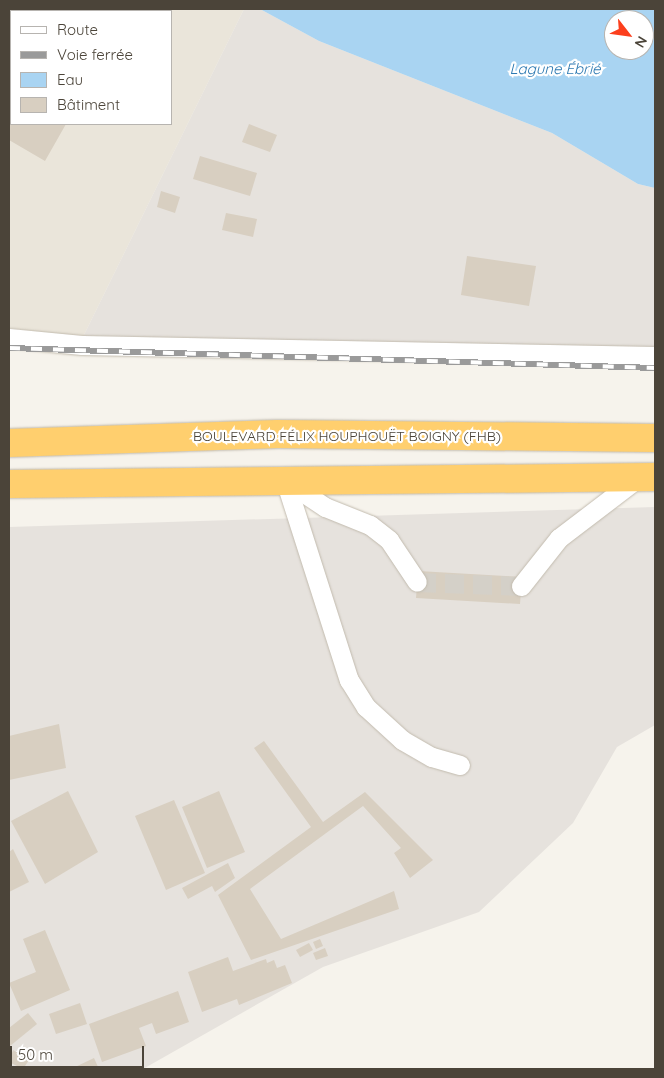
<!DOCTYPE html>
<meta charset="utf-8">
<style>
body{margin:0}
#map{position:relative;width:664px;height:1078px;overflow:hidden;background:#f6f3ec;font-family:Quicksand,sans-serif}
div>[style]{position:absolute}
[style*='--x']{left:calc(var(--x)*1px);top:calc(var(--y)*1px);width:calc(var(--w)*1px);rotate:calc(var(--a)*1deg)}
.residential>*{inset:0;background:#eae5da}
.industrial>*{inset:0;background:#e6e2dd}
.water>*{inset:0;background:#a9d4f2}
.building>*{inset:0;background:#d8cfc1}
.minor-tunnel>*{height:19px;margin-top:-9.5px;transform-origin:0;background:repeating-linear-gradient(90deg,#d4d0c8 0 19px,transparent 0 28px)}
.roads{filter:drop-shadow(0 0 1px #c2bbae) drop-shadow(0 0 1px #c2bbae)}
.minor>*{height:19px;margin:-9.5px;padding:0 9.5px;transform-origin:9.5px;border-radius:9.5px;background:#fff}
.highway>*{height:28px;margin:-14px;padding:0 14px;transform-origin:14px;border-radius:14px;background:#ffcf6e}
.rail>*{height:5.5px;margin-top:-2.75px;transform-origin:0;background:repeating-linear-gradient(90deg,#fff 0 11px,#9a9a9a 0 22px);box-sizing:border-box;border-block:1px solid #9a9a9a}
span{translate:-50% -50%;white-space:nowrap;text-align:center;line-height:1.15;-webkit-text-stroke:4.5px #fff;paint-order:stroke}
.street-label{font-size:14px;color:#4b4439}
.water-label{font-size:15px;color:#2e7ab2;font-style:italic}
.frame{position:absolute;inset:0;border:10px solid #4b4439;pointer-events:none}
.legend{position:absolute;left:10px;top:10px;width:162px;height:115px;box-sizing:border-box;background:#fff;border:1px solid #b7b4b0;margin:0;padding:6px 9px;list-style:none;font-size:15px;color:#4b4439}
.legend li{display:flex;align-items:center;gap:10px;height:25px}
.legend b{width:25px;border:1px solid #b7b4b0}
.north{position:absolute;left:604px;top:10px;width:50px;height:50px;box-sizing:border-box;background:#fff;border:1px solid #b7b4b0;border-radius:50%;rotate:120deg;font-size:14px;font-weight:700;line-height:20px;text-align:center;color:#4b4439}
.north::after{content:'';display:block;margin:auto;width:18px;height:22px;background:#fc3f1d;clip-path:polygon(50% 0,100% 100%,50% 72%,0 100%)}
.scale{position:absolute;left:10px;top:1046px;width:134px;height:22px;box-sizing:border-box;border:2px solid #4b4439;border-top:0;padding-left:6px;font-size:15px;line-height:18px;white-space:nowrap;color:#4b4439;-webkit-text-stroke:4px #fff;paint-order:stroke}
</style>
<div id="map">
<div class="residential">
<div style="clip-path:polygon(evenodd,9px 9px,244px 9px,83px 337px,9px 328px,9px 9px,11px 11px,171px 11px,171px 124px,11px 124px,11px 11px)"></div>
</div>
<div class="industrial">
<div style="clip-path:polygon(244px 9px,260px 9px,319px 41px,552px 133px,638px 184px,655px 188px,655px 348px,83px 337px)"></div>
<div style="clip-path:polygon(655px 507px,655px 725px,617px 747px,573px 823px,479px 912px,323px 967px,143px 1069px,9px 1069px,9px 527px)"></div>
</div>
<div class="water">
<div style="clip-path:polygon(evenodd,260px 9px,655px 9px,655px 188px,638px 184px,552px 133px,319px 41px,260px 9px,614px 20px,644px 20px,644px 50px,614px 50px,614px 20px)"></div>
</div>
<div class="building">
<div style="clip-path:polygon(9px 90px,11px 124px,66px 124px,45px 161px,9px 140px)"></div>
<div style="clip-path:polygon(249px 124px,277px 135px,270px 152px,242px 142px)"></div>
<div style="clip-path:polygon(200px 156px,257px 173px,250px 196px,193px 179px)"></div>
<div style="clip-path:polygon(161px 191px,180px 197px,175px 213px,157px 207px)"></div>
<div style="clip-path:polygon(226px 213px,257px 219px,253px 237px,222px 230px)"></div>
<div style="clip-path:polygon(467px 256px,536px 266px,529px 306px,461px 295px)"></div>
<div style="clip-path:polygon(418px 571px,522px 577px,520px 604px,416px 598px)"></div>
<div style="clip-path:polygon(59px 724px,66px 768px,9px 780px,9px 736px)"></div>
<div style="clip-path:polygon(264px 741px,323px 822px,365px 792px,433px 860px,410px 878px,394px 853px,401px 848px,363px 806px,250px 889px,281px 939px,394px 891px,399px 909px,251px 960px,218px 895px,311px 827px,254px 748px)"></div>
<div style="clip-path:polygon(68px 791px,98px 852px,45px 884px,11px 821px)"></div>
<div style="clip-path:polygon(219px 791px,245px 852px,207px 868px,182px 807px)"></div>
<div style="clip-path:polygon(174px 800px,205px 873px,166px 890px,135px 816px)"></div>
<div style="clip-path:polygon(13px 849px,29px 882px,9px 892px,9px 852px)"></div>
<div style="clip-path:polygon(228px 863px,235px 878px,215px 892px,212px 886px,188px 899px,182px 888px)"></div>
<div style="clip-path:polygon(45px 930px,70px 990px,21px 1011px,9px 983px,36px 972px,23px 939px)"></div>
<div style="clip-path:polygon(320px 939px,323px 946px,316px 949px,313px 942px)"></div>
<div style="clip-path:polygon(309px 943px,313px 950px,300px 957px,296px 950px)"></div>
<div style="clip-path:polygon(325px 948px,328px 956px,316px 960px,313px 953px)"></div>
<div style="clip-path:polygon(228px 957px,233px 971px,266px 959px,267px 963px,274px 960px,277px 968px,285px 965px,292px 983px,239px 1005px,237px 999px,202px 1012px,188px 972px)"></div>
<div style="clip-path:polygon(178px 991px,189px 1022px,156px 1034px,152px 1023px,139px 1028px,146px 1046px,102px 1062px,89px 1024px)"></div>
<div style="clip-path:polygon(80px 1003px,87px 1024px,56px 1034px,49px 1014px)"></div>
<div style="clip-path:polygon(28px 1013px,37px 1024px,10px 1046px,9px 1028px)"></div>
<div style="clip-path:polygon(13px 1050px,29px 1060px,23px 1069px,9px 1062px)"></div>
<div style="clip-path:polygon(94px 1058px,99px 1069px,71px 1069px)"></div>
</div>
<div class="minor-tunnel">
<div style="--x:417;--y:582;--w:104;--a:2.2"></div>
</div>
<div class="roads">
<div class="minor">
<div style="--x:9;--y:338;--w:73;--a:5.5"></div>
<div style="--x:82;--y:345;--w:573;--a:1.1"></div>
<div style="--x:285;--y:480;--w:210;--a:72.3"></div>
<div style="--x:349;--y:680;--w:32;--a:58"></div>
<div style="--x:366;--y:707;--w:49;--a:42.5"></div>
<div style="--x:402;--y:740;--w:34;--a:30"></div>
<div style="--x:432;--y:757;--w:29;--a:16"></div>
<div style="--x:286;--y:481;--w:47;--a:33.7"></div>
<div style="--x:325;--y:507;--w:48;--a:21.8"></div>
<div style="--x:370;--y:525;--w:24;--a:38"></div>
<div style="--x:389;--y:540;--w:50;--a:56.3"></div>
<div style="--x:521;--y:586;--w:61;--a:-51.6"></div>
<div style="--x:559;--y:538;--w:101;--a:-37.3"></div>
</div>
<div class="highway">
<div style="--x:9;--y:443;--w:269;--a:-1.9"></div>
<div style="--x:278;--y:434;--w:377;--a:0.6"></div>
<div style="--x:9;--y:484;--w:646;--a:-0.62"></div>
</div>
</div>
<div class="rail">
<div style="--x:9;--y:348;--w:646;--a:1.77"></div>
</div>
<div class="street-label">
<span style="left:347px;top:436px">BOULEVARD FÉLIX HOUPHOUËT BOIGNY (FHB)</span>
</div>
<div class="water-label">
<span style="left:555px;top:69px">Lagune Ébrié</span>
</div>
<div class="frame"></div>
<ul class="legend">
<li><b style="height:6px;background:#fff"></b>Route</li>
<li><b style="height:6px;background:#9a9a9a"></b>Voie ferrée</li>
<li><b style="height:14px;background:#a9d4f2"></b>Eau</li>
<li><b style="height:14px;background:#d8cfc1"></b>Bâtiment</li>
</ul>
<div class="north">N</div>
<div class="scale">50 m</div>
</div>
